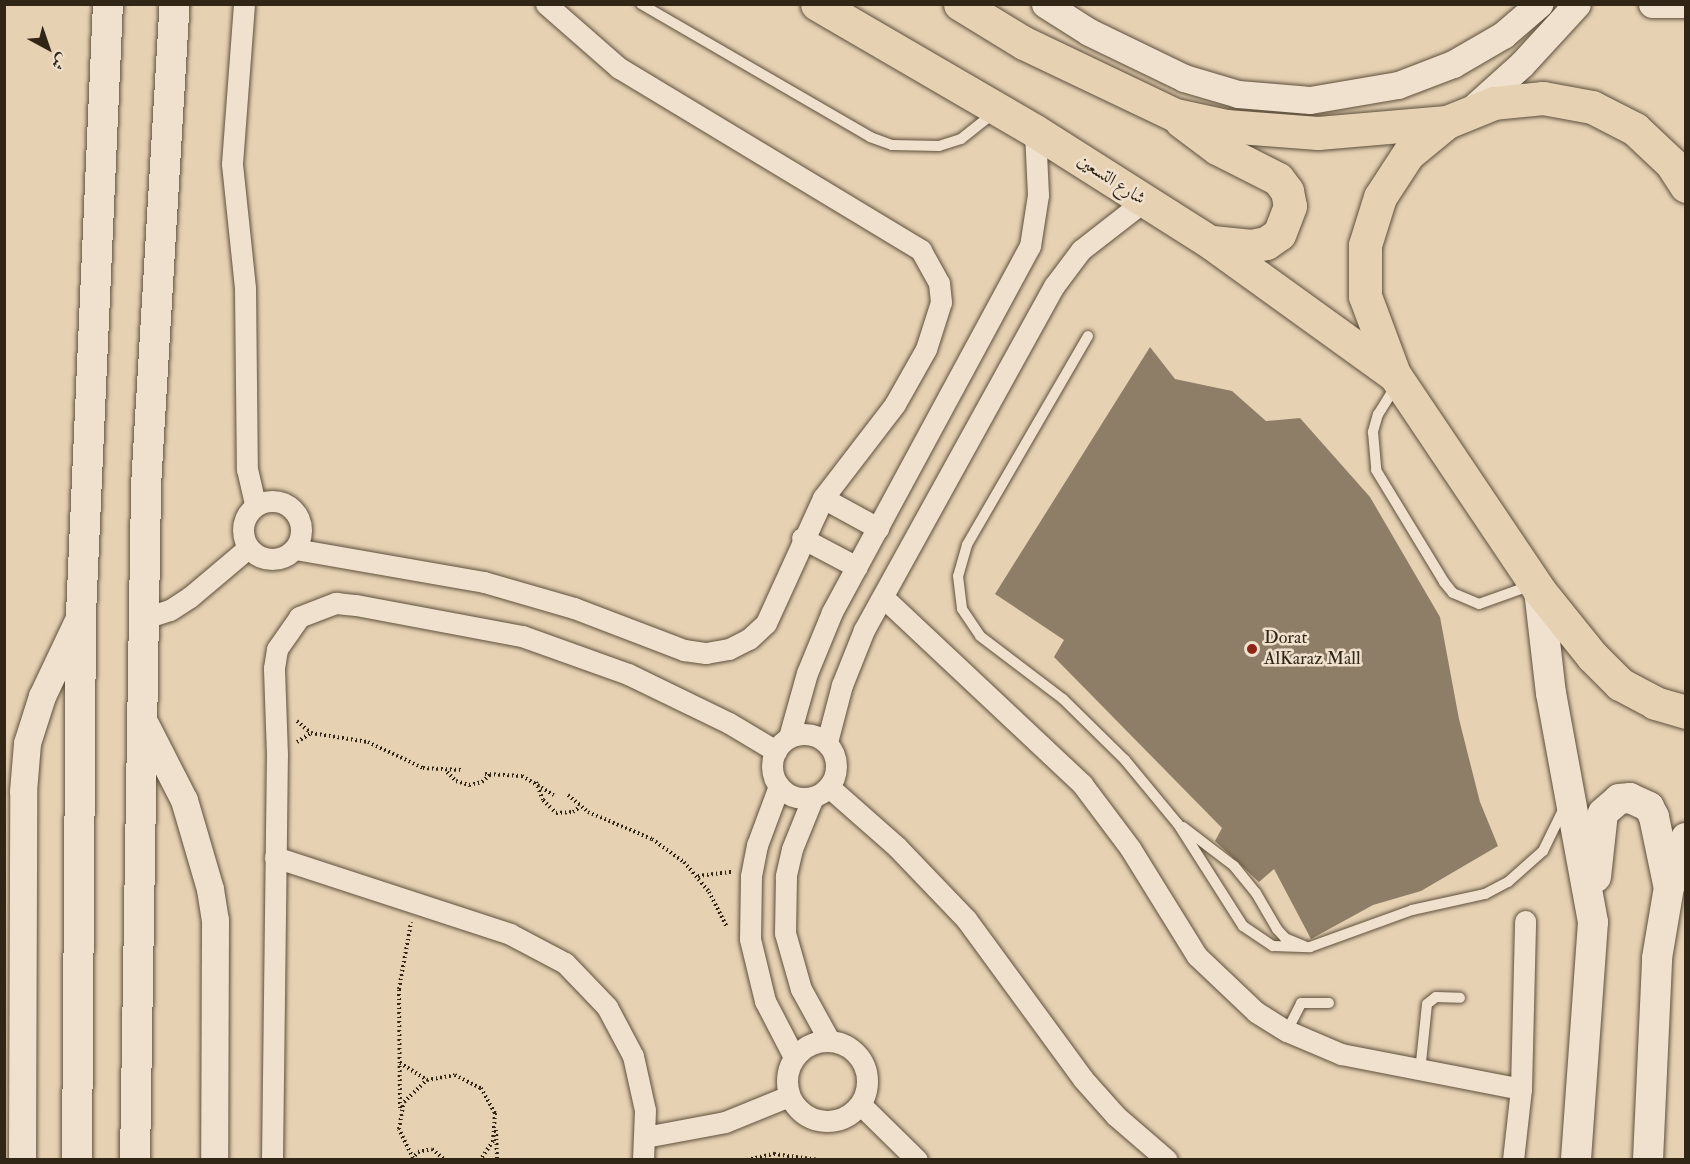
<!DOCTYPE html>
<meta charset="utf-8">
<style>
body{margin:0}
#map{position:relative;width:1690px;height:1164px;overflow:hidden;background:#e6d1b3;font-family:"IM FELL Double Pica",Amiri,serif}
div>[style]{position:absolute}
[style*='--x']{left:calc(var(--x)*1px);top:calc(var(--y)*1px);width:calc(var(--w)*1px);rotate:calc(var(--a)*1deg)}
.building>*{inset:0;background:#8f7e67}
.path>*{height:4px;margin-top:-2px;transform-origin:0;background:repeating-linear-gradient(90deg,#312515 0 1.5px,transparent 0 4.5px)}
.roads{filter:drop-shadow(0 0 2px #5e503c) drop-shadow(0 0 2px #5e503c)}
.service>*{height:10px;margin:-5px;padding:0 5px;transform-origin:5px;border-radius:5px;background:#efe1ce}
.minor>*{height:21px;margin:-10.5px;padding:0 10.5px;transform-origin:10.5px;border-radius:10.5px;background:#efe1ce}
.minor>.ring{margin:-10.5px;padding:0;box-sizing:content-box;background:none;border:21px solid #efe1ce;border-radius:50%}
.tertiary>*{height:27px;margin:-13.5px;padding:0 13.5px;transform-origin:13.5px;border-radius:13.5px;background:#efe1ce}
.secondary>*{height:30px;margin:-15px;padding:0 15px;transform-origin:15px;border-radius:15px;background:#efe1ce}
.primary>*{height:33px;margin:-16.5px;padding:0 16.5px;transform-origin:16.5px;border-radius:16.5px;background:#e6d1b3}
.dots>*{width:16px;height:16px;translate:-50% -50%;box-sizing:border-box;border:3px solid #efe1ce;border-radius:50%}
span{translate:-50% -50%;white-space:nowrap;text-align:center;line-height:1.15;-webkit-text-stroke:5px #efe1ce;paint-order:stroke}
.street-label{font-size:18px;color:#312515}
.poi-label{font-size:18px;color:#312515}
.left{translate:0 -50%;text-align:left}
.frame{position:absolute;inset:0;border:6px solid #312515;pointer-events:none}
.north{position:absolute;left:18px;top:18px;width:60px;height:60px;-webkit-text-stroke:4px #efe1ce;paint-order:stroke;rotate:140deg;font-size:16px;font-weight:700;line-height:24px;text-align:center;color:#312515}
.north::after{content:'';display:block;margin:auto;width:21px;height:27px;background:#312515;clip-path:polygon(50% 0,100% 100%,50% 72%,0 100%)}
</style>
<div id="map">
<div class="building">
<div style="clip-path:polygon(1150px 347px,1175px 379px,1232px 391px,1266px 421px,1300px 418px,1370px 497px,1440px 617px,1459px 719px,1480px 802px,1498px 846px,1421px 891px,1373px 905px,1311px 939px,1274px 869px,1259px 882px,1215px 841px,1222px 828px,1054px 657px,1064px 640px,995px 594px)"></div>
</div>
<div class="path">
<div style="--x:297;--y:721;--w:18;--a:41"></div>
<div style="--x:311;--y:733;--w:58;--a:9"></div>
<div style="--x:368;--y:742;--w:61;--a:25.3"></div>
<div style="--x:423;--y:768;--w:38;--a:3"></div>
<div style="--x:297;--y:742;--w:17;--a:-33"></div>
<div style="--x:447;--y:772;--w:13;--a:45"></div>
<div style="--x:456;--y:781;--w:14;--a:17"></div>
<div style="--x:469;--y:785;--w:13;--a:-13"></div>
<div style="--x:482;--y:782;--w:12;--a:-42"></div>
<div style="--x:485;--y:774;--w:37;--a:3"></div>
<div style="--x:522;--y:776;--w:37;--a:31"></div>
<div style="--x:536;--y:782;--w:19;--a:69"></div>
<div style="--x:543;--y:800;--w:18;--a:45"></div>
<div style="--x:556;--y:813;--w:17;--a:-3"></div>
<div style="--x:573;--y:812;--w:9;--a:-36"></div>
<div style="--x:568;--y:795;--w:26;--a:40"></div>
<div style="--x:588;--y:812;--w:69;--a:22.9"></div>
<div style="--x:652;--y:839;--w:39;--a:36"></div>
<div style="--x:684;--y:862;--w:39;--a:50"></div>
<div style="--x:709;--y:892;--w:39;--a:63"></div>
<div style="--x:698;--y:876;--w:34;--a:-7"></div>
<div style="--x:400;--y:1063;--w:32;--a:32"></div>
<div style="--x:400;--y:1108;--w:119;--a:-90.5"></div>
<div style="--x:399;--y:989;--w:68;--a:-79.8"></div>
<div style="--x:496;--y:1130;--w:30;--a:88"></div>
<div style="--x:413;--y:1158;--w:32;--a:-116"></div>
<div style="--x:399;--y:1129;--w:27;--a:-80"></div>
<div style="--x:404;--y:1102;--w:32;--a:-44"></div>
<div style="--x:427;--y:1080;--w:28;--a:-10"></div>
<div style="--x:455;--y:1075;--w:29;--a:27"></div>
<div style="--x:481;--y:1088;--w:29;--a:61"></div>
<div style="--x:495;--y:1113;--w:28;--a:94"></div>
<div style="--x:493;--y:1141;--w:23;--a:124"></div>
<div style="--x:412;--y:1159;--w:9;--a:-49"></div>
<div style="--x:418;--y:1152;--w:14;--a:-12"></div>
<div style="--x:432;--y:1149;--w:17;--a:40"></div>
<div style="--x:747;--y:1160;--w:28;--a:-13"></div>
<div style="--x:774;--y:1154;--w:45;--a:7.6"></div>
</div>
<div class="roads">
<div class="service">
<div style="--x:641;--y:4;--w:265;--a:30.1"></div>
<div style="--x:870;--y:137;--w:23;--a:20"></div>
<div style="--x:892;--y:145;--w:47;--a:1.2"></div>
<div style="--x:939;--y:146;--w:23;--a:-18"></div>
<div style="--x:961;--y:139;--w:43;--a:-38.5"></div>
<div style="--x:1088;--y:336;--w:241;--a:120.1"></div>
<div style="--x:967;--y:545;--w:32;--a:106"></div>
<div style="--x:958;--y:576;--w:33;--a:83"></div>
<div style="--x:962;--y:609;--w:32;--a:56"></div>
<div style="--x:980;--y:636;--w:104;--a:37.2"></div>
<div style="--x:1063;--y:699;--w:87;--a:44.5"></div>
<div style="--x:1125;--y:760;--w:83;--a:50.4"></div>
<div style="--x:1178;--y:824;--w:121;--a:57.5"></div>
<div style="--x:1243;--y:926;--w:36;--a:34"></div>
<div style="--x:1273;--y:946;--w:37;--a:2"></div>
<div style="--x:1310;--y:947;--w:109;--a:-19.9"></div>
<div style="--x:1412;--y:910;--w:75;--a:-12.4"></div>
<div style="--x:1485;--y:894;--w:26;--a:-28"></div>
<div style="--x:1508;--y:882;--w:47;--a:-41.5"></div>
<div style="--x:1543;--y:851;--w:48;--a:-64"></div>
<div style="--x:1397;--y:384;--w:36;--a:122"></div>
<div style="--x:1378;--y:414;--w:19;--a:106"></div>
<div style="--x:1373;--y:432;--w:38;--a:85"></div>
<div style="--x:1376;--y:470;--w:131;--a:58.7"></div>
<div style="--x:1444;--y:582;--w:14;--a:51"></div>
<div style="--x:1453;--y:593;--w:28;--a:23"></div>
<div style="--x:1479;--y:604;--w:56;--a:-19.7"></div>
<div style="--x:1183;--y:827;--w:64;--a:37.4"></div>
<div style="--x:1234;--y:866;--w:35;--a:51"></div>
<div style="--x:1256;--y:893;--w:42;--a:59.7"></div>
<div style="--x:1277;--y:929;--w:12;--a:48"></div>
<div style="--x:1285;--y:938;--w:21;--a:23"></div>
<div style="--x:1287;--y:1031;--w:31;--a:-63"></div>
<div style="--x:1301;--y:1003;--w:28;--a:0"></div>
<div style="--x:1420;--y:1072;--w:68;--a:-84.1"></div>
<div style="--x:1427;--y:1004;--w:11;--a:-38"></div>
<div style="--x:1436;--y:997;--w:24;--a:2"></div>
</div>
<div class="minor">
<div style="--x:244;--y:4;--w:160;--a:94.3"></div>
<div style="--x:232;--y:164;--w:125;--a:84"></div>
<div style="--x:245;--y:288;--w:181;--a:89.4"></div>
<div style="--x:247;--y:469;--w:37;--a:77"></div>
<div style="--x:823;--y:498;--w:63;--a:28.6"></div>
<div class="ring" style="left:243px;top:501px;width:37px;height:37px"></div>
<div style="--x:802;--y:538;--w:62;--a:27.8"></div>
<div style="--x:295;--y:549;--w:192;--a:9.9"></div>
<div style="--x:484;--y:582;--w:94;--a:16.1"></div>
<div style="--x:574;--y:608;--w:118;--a:20.9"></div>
<div style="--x:684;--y:650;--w:22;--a:8"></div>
<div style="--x:706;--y:653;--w:23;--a:-10"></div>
<div style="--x:729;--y:649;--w:22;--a:-27"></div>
<div style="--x:749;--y:639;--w:23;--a:-43"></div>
<div style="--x:766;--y:623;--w:137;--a:-65.5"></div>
<div style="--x:823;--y:498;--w:118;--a:-52.5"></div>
<div style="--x:895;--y:404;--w:63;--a:-60.6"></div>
<div style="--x:926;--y:349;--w:49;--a:-72.3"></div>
<div style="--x:941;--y:302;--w:19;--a:-96"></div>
<div style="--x:939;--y:283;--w:38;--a:-119"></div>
<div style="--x:921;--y:250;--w:353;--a:-148.9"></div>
<div style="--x:619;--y:68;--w:97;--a:-138.8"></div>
<div style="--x:883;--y:597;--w:273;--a:43.2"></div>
<div style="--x:1082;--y:784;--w:80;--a:53.1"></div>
<div style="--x:1130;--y:848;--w:127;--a:58.2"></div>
<div style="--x:1197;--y:956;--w:81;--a:43.5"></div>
<div style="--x:1256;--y:1012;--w:36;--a:32"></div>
<div style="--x:1287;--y:1031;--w:59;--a:23.1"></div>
<div style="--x:1341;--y:1054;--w:183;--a:11"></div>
<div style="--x:142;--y:619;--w:29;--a:-18"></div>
<div style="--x:170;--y:610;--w:24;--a:-33"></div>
<div style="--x:190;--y:597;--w:76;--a:-40.2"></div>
<div class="ring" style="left:772px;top:734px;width:43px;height:43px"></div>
<div style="--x:789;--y:737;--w:66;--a:-74.3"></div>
<div style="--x:807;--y:673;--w:66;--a:-67.7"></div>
<div style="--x:832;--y:612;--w:416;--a:-61.6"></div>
<div style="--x:1030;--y:246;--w:52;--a:-81.1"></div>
<div style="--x:1038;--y:195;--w:64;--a:-92.7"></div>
<div style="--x:827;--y:742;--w:59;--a:-75.3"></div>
<div style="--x:842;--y:685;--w:59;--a:-68.2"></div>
<div style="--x:864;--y:630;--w:393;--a:-61.1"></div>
<div style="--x:1054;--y:286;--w:45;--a:-53.1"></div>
<div style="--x:1081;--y:250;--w:80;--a:-37.9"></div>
<div style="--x:779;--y:786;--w:63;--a:110.4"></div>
<div style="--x:757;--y:845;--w:32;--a:101"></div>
<div style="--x:751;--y:876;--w:63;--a:90.9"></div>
<div style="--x:750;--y:939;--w:64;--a:76.4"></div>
<div style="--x:765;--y:1001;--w:63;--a:62.6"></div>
<div style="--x:829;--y:787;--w:91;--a:41.4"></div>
<div style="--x:897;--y:847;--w:100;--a:46.2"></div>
<div style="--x:966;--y:919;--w:198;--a:53.8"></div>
<div style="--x:1083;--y:1079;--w:50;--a:48.3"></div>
<div style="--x:1116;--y:1116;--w:67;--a:40.8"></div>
<div style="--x:813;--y:797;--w:56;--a:112"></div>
<div style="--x:792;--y:849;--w:28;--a:103"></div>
<div style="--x:786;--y:876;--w:57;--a:91"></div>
<div style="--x:785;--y:933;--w:58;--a:74.1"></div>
<div style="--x:801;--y:989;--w:58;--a:61.2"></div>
<div style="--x:275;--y:857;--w:247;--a:18.1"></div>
<div style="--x:510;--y:934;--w:62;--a:27.8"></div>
<div style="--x:565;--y:963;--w:61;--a:46.3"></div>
<div style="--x:607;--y:1007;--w:55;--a:62"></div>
<div style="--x:633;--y:1056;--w:55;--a:77.5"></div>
<div style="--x:645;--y:1110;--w:50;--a:92.3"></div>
<div class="ring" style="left:787px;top:1041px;width:59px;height:59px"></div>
<div style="--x:860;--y:1104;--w:80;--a:44.5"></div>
<div style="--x:645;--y:1137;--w:81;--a:-10.6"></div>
<div style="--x:725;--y:1122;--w:69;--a:-22.1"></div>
<div style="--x:272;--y:1160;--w:405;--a:-89.3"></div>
<div style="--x:277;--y:755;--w:87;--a:-92"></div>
<div style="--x:274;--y:668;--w:19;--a:-81"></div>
<div style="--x:277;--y:649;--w:39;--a:-55"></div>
<div style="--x:299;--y:617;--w:40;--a:-21"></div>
<div style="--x:336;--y:603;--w:20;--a:6"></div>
<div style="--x:356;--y:605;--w:169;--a:10.6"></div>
<div style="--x:522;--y:636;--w:113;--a:19.7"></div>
<div style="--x:628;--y:674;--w:112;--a:25.9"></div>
<div style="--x:729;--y:723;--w:55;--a:30.8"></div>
<div style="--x:1513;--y:1160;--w:71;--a:-83.6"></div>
<div style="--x:1521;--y:1089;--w:168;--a:-88.6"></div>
</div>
<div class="tertiary">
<div style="--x:1045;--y:4;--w:52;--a:32.5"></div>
<div style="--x:1089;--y:32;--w:106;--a:25.8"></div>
<div style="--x:1184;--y:78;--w:56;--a:16.5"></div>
<div style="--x:1238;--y:94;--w:72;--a:4.8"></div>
<div style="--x:1310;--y:100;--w:89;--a:-9.7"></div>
<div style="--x:1398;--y:85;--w:59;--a:-20.9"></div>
<div style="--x:1453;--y:64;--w:58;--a:-30.1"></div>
<div style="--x:1503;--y:35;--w:48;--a:-40.7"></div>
<div style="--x:1652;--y:4;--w:33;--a:0"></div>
<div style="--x:1472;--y:109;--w:67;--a:-42"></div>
<div style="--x:1522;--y:64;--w:81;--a:-47.5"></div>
<div style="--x:142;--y:718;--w:92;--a:62.9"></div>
<div style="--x:184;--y:800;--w:93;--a:73.7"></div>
<div style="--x:210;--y:889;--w:31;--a:81"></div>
<div style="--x:215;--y:920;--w:240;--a:90.2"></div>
<div style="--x:22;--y:1160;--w:369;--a:-89.8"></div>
<div style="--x:23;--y:791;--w:48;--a:-85.2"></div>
<div style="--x:27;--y:743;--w:49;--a:-72.3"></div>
<div style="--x:42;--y:696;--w:91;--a:-64.6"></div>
</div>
<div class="secondary">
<div style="--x:1539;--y:590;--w:104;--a:83.4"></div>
<div style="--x:1551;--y:693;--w:233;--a:79.6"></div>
<div style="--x:1593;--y:922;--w:239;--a:94.1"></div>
<div style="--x:1596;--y:877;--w:64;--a:-83.8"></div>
<div style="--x:1603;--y:813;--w:21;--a:-41"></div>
<div style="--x:1619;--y:799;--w:11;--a:-5"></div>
<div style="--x:1630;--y:798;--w:21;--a:25"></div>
<div style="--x:1649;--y:807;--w:11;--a:63"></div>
<div style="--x:1654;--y:817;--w:68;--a:78.2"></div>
<div style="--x:77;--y:1160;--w:546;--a:-89.58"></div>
<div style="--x:81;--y:614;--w:611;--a:-87.47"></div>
<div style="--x:135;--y:1160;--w:674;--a:-89.06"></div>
<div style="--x:146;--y:486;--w:483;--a:-86.6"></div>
<div style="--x:1648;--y:1160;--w:202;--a:-87.4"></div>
<div style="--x:1657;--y:958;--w:72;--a:-80.4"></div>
<div style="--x:1669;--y:887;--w:52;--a:-70.9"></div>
</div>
<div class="primary">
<div style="--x:817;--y:4;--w:252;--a:30.2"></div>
<div style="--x:1035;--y:131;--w:207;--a:32.4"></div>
<div style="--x:1210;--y:242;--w:226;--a:35.8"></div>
<div style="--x:960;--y:4;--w:75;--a:31.4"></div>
<div style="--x:1024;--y:43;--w:167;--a:25.5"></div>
<div style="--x:1175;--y:115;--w:52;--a:12.2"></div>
<div style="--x:1226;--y:126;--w:92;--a:4.4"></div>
<div style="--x:1318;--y:133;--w:129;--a:-4.9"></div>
<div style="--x:1181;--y:121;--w:45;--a:36.9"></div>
<div style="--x:1217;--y:148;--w:68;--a:26.9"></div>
<div style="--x:1278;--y:179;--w:15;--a:53"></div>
<div style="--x:1287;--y:191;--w:15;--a:79"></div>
<div style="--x:1290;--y:206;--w:30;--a:111"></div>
<div style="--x:1279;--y:234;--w:16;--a:145"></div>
<div style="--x:1266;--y:243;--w:15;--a:169"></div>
<div style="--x:1251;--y:246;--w:39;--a:-174"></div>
<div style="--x:1686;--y:186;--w:27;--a:-123"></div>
<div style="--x:1671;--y:163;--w:50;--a:-136.6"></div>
<div style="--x:1635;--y:129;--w:48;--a:-152.9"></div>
<div style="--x:1592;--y:107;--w:50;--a:-169.6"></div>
<div style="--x:1543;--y:98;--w:49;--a:174.2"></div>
<div style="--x:1494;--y:103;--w:51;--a:158"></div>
<div style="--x:1447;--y:122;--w:50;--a:140.6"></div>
<div style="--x:1408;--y:154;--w:51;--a:123.1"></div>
<div style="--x:1380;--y:197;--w:50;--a:107.4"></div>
<div style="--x:1365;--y:245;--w:51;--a:90"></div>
<div style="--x:1365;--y:296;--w:83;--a:69.6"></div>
<div style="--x:1394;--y:374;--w:260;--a:56.1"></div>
<div style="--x:1539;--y:590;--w:85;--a:51.2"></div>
<div style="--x:1592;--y:656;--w:40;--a:45"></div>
<div style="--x:1620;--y:684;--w:40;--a:28"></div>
<div style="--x:1655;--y:703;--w:32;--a:16"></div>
</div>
</div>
<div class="dots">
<div style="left:1252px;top:649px;background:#8f2418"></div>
</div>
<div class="street-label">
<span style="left:1111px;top:180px;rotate:33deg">شارع التسعين</span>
</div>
<div class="poi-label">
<span class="left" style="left:1264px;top:649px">Dorat<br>AlKaraz Mall</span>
</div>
<div class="frame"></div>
<div class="north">ش</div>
</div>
